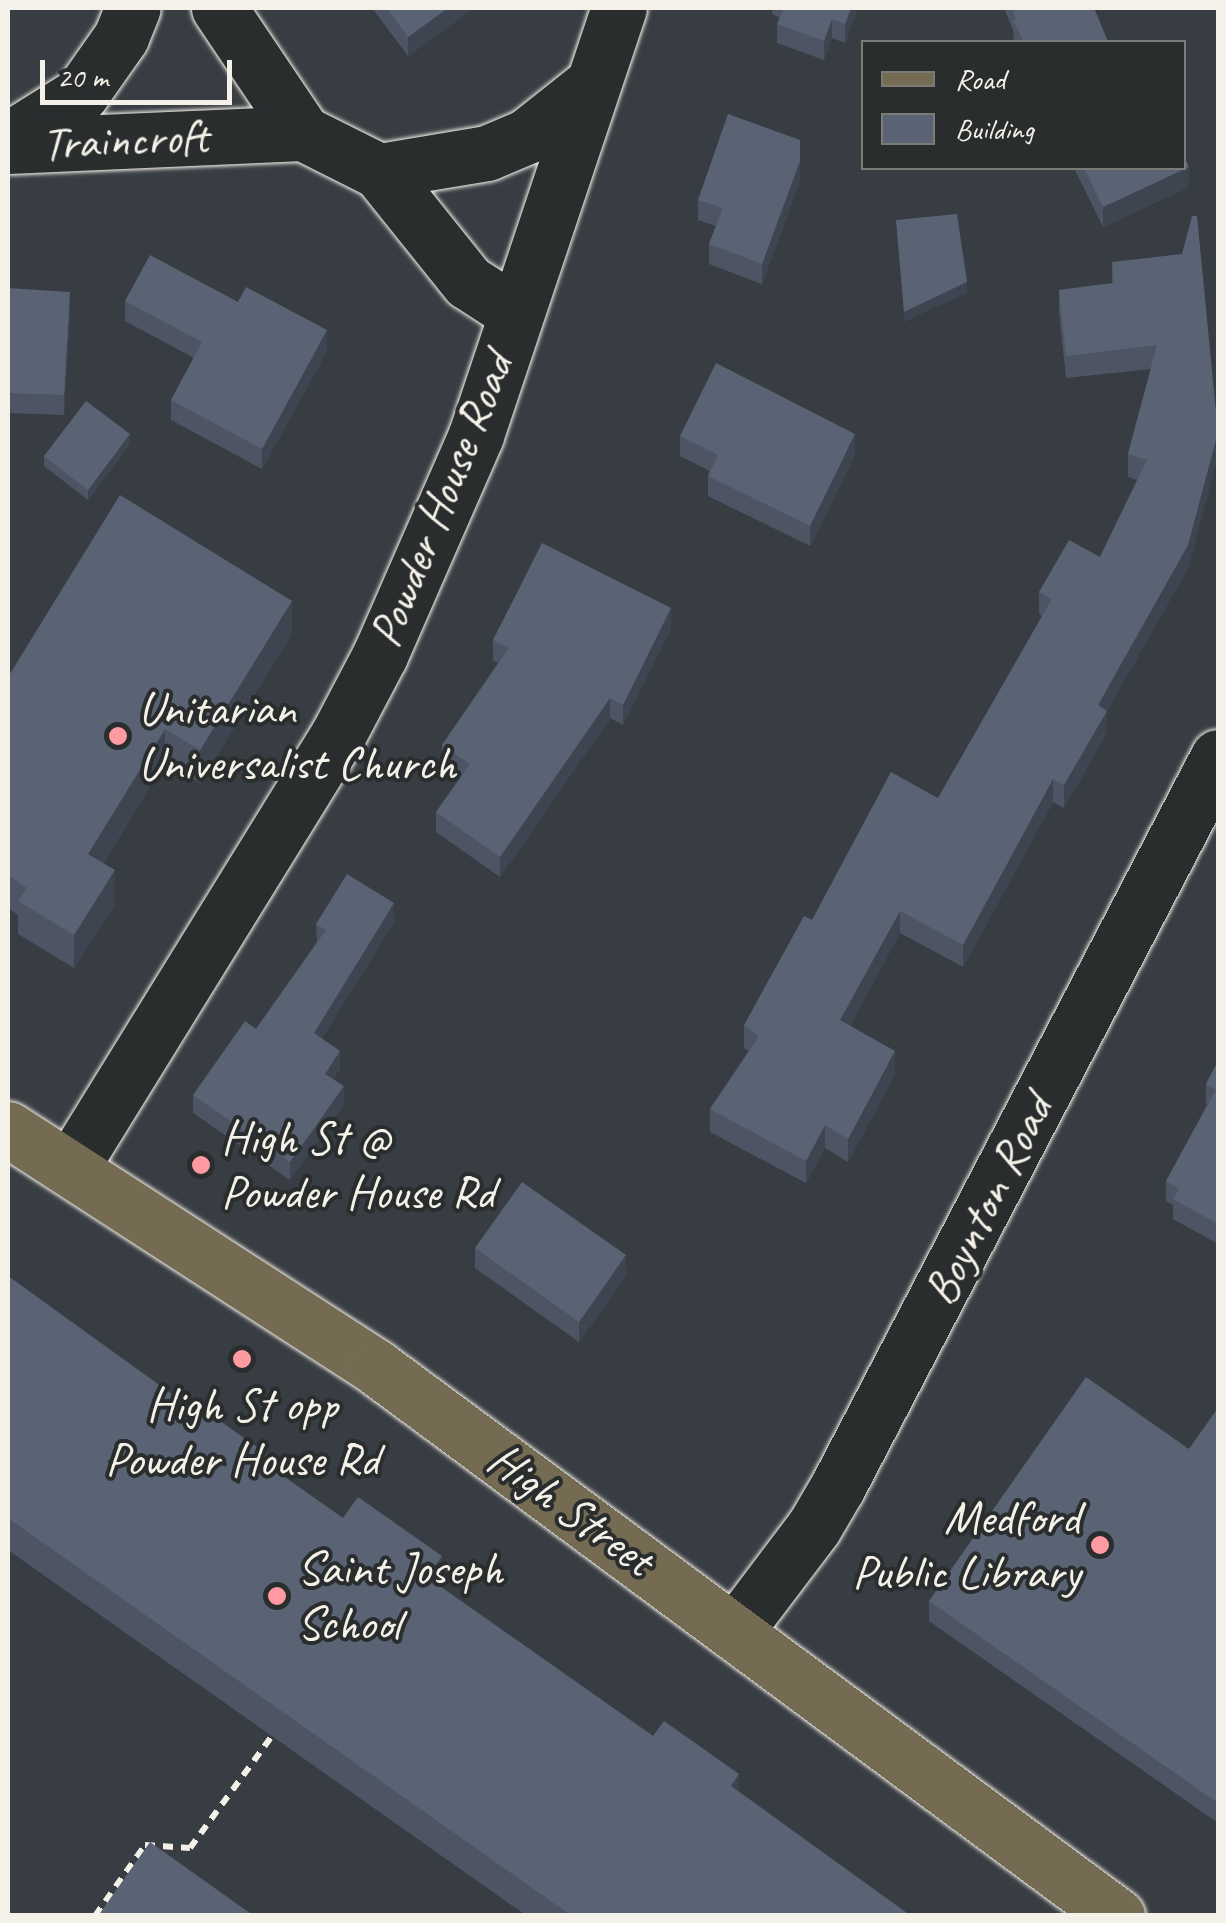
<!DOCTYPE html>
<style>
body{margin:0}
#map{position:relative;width:1226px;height:1923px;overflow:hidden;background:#383d43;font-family:Caveat,sans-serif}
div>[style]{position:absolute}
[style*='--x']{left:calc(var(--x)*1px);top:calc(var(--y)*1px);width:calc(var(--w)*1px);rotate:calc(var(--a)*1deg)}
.path>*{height:6px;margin-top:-3px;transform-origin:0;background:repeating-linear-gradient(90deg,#f4f1e8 0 10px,transparent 0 18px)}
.roads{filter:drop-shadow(0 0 2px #f4f1e8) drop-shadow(0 0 2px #f4f1e8)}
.minor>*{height:55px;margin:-27.5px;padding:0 27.5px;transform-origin:27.5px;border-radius:27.5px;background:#2a2d2e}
.major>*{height:55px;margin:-27.5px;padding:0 27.5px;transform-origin:27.5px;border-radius:27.5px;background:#746b52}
.wall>*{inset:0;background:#4d5564}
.shaded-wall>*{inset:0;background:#3e4551}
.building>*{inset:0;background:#596374}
.dots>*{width:28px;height:28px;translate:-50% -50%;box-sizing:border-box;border:5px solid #2a2d2e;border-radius:50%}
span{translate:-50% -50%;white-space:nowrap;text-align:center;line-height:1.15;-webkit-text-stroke:8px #2a2d2e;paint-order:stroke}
.street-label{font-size:48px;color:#f4f1e8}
.poi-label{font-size:48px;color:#f4f1e8}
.left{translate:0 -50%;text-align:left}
.right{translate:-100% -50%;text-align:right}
.frame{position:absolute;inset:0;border:10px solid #f4f1e8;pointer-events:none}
.legend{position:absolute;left:861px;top:40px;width:325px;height:130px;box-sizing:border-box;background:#2a2d2e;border:2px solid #7b7b78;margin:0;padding:12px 18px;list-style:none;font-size:30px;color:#f4f1e8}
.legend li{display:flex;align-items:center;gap:20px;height:50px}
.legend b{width:50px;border:2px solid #7b7b78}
.scale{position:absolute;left:40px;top:60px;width:192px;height:45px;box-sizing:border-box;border:5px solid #f4f1e8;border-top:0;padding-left:12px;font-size:30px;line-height:35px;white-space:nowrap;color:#f4f1e8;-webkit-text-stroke:8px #2a2d2e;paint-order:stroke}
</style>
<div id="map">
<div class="path">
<div style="--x:95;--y:1916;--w:87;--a:-54.8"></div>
<div style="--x:145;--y:1845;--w:45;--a:3.8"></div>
<div style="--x:190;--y:1848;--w:139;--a:-53.8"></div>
</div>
<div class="roads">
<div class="minor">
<div style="--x:219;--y:8;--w:151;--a:56.1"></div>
<div style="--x:303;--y:133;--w:85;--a:26.6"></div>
<div style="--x:379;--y:171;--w:109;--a:-9.5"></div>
<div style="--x:487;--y:153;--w:43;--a:-23"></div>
<div style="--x:527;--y:136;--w:80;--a:-38.4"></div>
<div style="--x:8;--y:140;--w:86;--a:-32.2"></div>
<div style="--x:81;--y:94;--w:70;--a:-54.9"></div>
<div style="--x:121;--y:37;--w:31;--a:-68"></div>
<div style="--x:8;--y:146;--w:295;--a:-2.5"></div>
<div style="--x:379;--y:171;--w:142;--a:51.3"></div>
<div style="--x:468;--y:282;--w:57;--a:32.9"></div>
<div style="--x:71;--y:1167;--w:510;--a:-58.3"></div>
<div style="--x:339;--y:733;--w:88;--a:-62.3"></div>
<div style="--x:380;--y:655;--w:240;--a:-66.4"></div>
<div style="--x:476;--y:435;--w:450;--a:-71.5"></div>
<div style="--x:736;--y:1630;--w:129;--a:-52.9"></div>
<div style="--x:814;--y:1527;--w:48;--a:-59.7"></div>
<div style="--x:838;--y:1486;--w:822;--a:-62.47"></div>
</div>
<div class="major">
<div style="--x:8;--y:1129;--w:440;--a:32.9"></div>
<div style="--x:377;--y:1368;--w:921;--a:36.52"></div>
</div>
</div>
<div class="wall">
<div style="clip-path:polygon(372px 8px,474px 8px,408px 56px)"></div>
<div style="clip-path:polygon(772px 8px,858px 8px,845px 43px,832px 38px,824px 60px,777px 43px,777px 24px,780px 18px,772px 14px)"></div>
<div style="clip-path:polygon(1004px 8px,1094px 8px,1108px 42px,1014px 42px,1013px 30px)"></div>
<div style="clip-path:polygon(1074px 168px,1184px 168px,1189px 187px,1103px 227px)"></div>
<div style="clip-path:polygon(800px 181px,762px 284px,709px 264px,709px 244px,716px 226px,698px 220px,698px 200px)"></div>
<div style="clip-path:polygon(1112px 262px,1218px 455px,1188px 568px,1107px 711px,1107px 733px,1064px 808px,1053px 802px,963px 967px,900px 933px,850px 1025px,895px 1074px,848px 1162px,825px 1148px,806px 1183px,710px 1132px,710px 1109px,749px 1051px,744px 1048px,744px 1025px,812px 920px,938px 798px,1042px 616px,1039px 614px,1039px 592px,1100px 557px,1137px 480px,1128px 477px,1128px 454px,1151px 369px,1066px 378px,1059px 312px,1059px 290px,1112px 283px)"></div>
<div style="clip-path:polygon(8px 288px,70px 312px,64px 415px,8px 413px)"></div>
<div style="clip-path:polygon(125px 301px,327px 351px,262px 469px,171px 420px,171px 400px,194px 358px,125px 321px)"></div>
<div style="clip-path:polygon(680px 436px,855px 455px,810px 546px,708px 496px,708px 476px,710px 471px,680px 456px)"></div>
<div style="clip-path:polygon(130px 444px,88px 500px,44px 466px,44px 456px)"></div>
<div style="clip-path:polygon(671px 628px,623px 725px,610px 718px,500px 877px,436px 832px,436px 812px,460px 778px,442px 765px,442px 745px,498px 663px,493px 660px,493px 640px)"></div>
<div style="clip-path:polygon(292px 634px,200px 783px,165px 762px,103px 863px,115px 904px,74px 968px,18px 934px,18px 915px,8px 908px,8px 677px)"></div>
<div style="clip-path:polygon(394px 922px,322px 1038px,340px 1069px,333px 1079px,344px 1104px,290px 1180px,193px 1113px,193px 1095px,256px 1029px,317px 942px,316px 924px)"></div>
<div style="clip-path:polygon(1218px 1061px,1218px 1244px,1173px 1219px,1173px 1205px,1166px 1201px,1166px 1181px,1207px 1105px,1206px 1104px,1206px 1084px)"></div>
<div style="clip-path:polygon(475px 1248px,626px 1275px,579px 1342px,475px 1268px)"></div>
<div style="clip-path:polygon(8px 1276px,267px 1465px,653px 1736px,739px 1792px,911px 1916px,527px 1916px,8px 1550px)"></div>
<div style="clip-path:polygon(1218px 1408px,1218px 1823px,929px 1621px,929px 1601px,1189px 1449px)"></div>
</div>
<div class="shaded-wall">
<div style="clip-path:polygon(448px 8px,474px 8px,408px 56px,408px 37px)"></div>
<div style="clip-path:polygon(851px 8px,858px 8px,845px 43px,845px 24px)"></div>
<div style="clip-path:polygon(832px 19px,832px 38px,824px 60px,824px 41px)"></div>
<div style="clip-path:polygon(800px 161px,800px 181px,762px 284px,762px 264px)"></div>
<div style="clip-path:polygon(1189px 167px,1189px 187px,1103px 227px,1103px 207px)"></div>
<div style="clip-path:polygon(967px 282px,967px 293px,904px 322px,904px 312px)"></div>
<div style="clip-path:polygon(70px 292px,70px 312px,64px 415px,64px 395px)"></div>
<div style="clip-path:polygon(327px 330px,327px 351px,262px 469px,262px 449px)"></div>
<div style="clip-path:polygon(1218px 432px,1218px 455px,1188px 568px,1107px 711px,1107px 733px,1064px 808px,1064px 785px)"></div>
<div style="clip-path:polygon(130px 434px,130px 444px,88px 500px,88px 490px)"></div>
<div style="clip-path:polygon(855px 434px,855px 455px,810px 546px,810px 526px)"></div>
<div style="clip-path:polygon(292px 601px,292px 634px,200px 783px,200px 750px)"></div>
<div style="clip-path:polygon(671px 608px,671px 628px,623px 725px,623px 705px)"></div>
<div style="clip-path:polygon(610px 698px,610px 718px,500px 877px,500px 857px)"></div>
<div style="clip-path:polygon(165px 729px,165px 762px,88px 886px,88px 854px)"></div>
<div style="clip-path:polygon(1053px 779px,1053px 802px,963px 967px,963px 945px)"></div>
<div style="clip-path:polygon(115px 870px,115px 904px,74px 968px,74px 935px)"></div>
<div style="clip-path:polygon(394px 903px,394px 922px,314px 1051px,314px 1033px)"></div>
<div style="clip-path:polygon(900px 911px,900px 933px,840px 1043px,840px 1020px)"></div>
<div style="clip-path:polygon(340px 1051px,340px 1069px,325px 1092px,325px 1074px)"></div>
<div style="clip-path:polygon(895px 1051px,895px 1074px,848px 1162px,848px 1139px)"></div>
<div style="clip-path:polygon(344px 1086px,344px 1104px,290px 1180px,290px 1162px)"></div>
<div style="clip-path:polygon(825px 1125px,825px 1148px,806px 1183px,806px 1161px)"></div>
<div style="clip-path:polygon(626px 1255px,626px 1275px,579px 1342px,579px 1322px)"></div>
<div style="clip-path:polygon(442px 1556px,442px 1587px,427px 1577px)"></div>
<div style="clip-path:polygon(739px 1774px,739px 1805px,731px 1786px)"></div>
</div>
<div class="building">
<div style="clip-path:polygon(387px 8px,448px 8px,408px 37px)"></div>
<div style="clip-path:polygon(784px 8px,851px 8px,845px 24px,832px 19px,824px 41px,777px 24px)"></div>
<div style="clip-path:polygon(1012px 8px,1094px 8px,1108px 42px,1024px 42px,1013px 20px,1016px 19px)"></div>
<div style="clip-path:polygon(728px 114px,800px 140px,800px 161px,762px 264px,709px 244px,723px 208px,698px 200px)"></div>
<div style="clip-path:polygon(1184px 156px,1189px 167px,1103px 207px,1084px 168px,1184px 168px)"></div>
<div style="clip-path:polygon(957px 214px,967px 282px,904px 312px,896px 220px)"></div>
<div style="clip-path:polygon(1192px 216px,1197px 216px,1218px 432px,1188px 545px,1098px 705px,1107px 711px,1064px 785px,1053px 779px,963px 945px,900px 911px,840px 1020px,895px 1051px,848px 1139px,825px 1125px,806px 1161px,710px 1109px,759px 1036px,744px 1025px,804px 916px,812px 920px,891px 772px,938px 798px,1052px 599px,1039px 592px,1069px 540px,1100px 557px,1147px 460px,1128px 454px,1157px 345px,1066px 356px,1059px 290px,1114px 283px,1112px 262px,1182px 254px)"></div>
<div style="clip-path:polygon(150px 255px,238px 302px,246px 287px,327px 330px,262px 449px,171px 400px,202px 342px,125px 301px)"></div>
<div style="clip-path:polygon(8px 288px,70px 292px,64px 395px,8px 393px)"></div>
<div style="clip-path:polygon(716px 363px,855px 434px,810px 526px,708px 476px,718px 455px,680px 436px)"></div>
<div style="clip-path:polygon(86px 401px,130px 434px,88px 490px,44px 456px)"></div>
<div style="clip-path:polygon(120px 495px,292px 601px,200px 750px,165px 729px,88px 854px,115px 870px,74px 935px,18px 901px,27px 888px,8px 875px,8px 677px)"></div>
<div style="clip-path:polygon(542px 543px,671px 608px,623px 705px,610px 698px,500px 857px,436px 812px,470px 764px,442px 745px,509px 648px,493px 640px)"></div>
<div style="clip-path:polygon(347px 874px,394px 903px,314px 1033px,340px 1051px,325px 1074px,344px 1086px,290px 1162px,193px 1095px,245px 1021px,256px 1029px,326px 930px,316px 924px)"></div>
<div style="clip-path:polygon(1218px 1061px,1218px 1224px,1173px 1199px,1179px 1189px,1166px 1181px,1216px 1090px,1206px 1084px)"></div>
<div style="clip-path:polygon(522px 1182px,626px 1255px,579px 1322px,475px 1248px)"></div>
<div style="clip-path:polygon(8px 1276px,176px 1397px,179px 1392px,267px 1454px,262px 1461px,343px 1518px,358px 1497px,442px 1556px,427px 1577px,653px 1736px,664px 1721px,739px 1774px,731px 1786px,911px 1916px,572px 1916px,8px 1518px)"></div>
<div style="clip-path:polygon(1086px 1377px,1189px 1449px,1218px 1408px,1218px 1803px,929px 1601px)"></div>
<div style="clip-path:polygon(150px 1842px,254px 1916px,98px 1916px)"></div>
</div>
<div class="dots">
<div style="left:118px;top:736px;background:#ff9aa2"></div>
<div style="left:201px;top:1165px;background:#ff9aa2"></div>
<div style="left:242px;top:1359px;background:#ff9aa2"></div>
<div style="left:1100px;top:1545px;background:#ff9aa2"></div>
<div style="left:277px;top:1596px;background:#ff9aa2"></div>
</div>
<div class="street-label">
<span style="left:125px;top:140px;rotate:-3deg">Traincroft</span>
<span style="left:441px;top:500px;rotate:-68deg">Powder House Road</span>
<span style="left:988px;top:1200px;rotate:-63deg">Boynton Road</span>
<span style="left:571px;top:1509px;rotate:36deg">High Street</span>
</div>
<div class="poi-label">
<span class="left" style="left:138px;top:736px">Unitarian<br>Universalist Church</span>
<span class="left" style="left:221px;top:1165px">High St @<br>Powder House Rd</span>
<span style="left:242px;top:1432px">High St opp<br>Powder House Rd</span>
<span class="right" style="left:1080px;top:1545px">Medford<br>Public Library</span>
<span class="left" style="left:297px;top:1596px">Saint Joseph<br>School</span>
</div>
<div class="frame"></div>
<ul class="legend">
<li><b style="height:12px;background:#746b52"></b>Road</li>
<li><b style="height:28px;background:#596374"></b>Building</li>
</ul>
<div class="scale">20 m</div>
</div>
